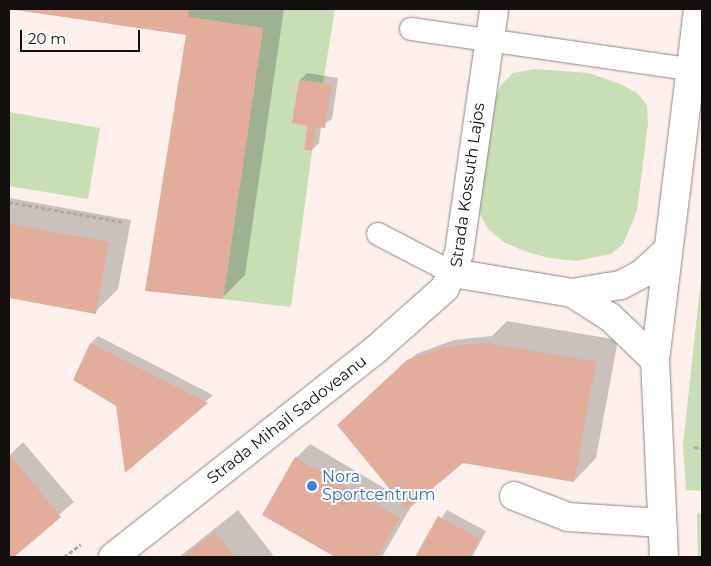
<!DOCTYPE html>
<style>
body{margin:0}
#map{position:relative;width:711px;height:566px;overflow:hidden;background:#fdf0ec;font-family:Montserrat,sans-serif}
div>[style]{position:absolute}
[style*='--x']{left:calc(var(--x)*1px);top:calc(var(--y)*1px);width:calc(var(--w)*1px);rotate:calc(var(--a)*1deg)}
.green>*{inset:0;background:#c9ddb7}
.shadow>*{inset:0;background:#0003}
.building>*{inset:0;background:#e2ad9a}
.path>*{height:3px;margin-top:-1.5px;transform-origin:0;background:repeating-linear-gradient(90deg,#b1a7a4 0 4px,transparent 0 6.5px)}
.roads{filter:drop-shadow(0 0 1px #918682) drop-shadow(0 0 1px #918682)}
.service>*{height:22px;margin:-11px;padding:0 11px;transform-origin:11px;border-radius:11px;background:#fff}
.minor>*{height:28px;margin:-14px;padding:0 14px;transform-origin:14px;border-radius:14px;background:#fff}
.tertiary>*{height:28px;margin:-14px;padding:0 14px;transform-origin:14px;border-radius:14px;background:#fff}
.dots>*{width:14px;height:14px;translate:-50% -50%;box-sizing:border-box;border:2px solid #fff;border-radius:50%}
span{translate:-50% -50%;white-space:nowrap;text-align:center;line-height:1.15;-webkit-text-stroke:4px #fff;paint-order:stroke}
.street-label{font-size:16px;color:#130f0e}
.shop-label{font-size:16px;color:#366cbe}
.left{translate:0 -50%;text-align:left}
.frame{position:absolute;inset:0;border:10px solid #130f0e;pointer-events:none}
.scale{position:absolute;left:20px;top:30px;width:120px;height:22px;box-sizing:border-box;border:2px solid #130f0e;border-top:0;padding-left:6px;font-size:15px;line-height:18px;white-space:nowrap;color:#130f0e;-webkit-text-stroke:4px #fff;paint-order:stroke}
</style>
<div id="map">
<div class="green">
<div style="clip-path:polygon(189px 9px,335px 9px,323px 83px,299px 80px,293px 123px,307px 126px,304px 150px,312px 151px,291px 307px,223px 299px,263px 28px,188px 17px)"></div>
<div style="clip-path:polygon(535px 69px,589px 73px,620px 84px,637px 93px,647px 105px,648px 123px,637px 211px,623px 244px,611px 254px,576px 261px,549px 258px,524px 251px,504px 242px,488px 229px,478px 210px,493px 104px,501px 85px,513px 73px)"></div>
<div style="clip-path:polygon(9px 112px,100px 128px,88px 199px,9px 186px)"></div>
<div style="clip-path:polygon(702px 269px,702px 491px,686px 490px,683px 445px)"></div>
<div style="clip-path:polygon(697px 513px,702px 514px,702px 557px,698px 557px)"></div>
</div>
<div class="shadow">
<div style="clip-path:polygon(9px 9px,284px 9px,245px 275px,222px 298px,187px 34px)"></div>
<div style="clip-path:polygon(307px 73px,338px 78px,332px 119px,321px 126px,319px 143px,312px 150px,300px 80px)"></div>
<div style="clip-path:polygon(9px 198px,131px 220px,118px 289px,95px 312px,9px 296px)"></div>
<div style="clip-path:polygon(507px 321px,618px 340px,596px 458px,574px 481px,462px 462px,413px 503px,382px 557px,337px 557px,264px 515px,296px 458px,310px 444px,396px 495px,346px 418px,416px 354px,454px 340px,492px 336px)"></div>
<div style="clip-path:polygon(98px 336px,213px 395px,126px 471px,117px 405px,74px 379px,91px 343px)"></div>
<div style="clip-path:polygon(23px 442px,74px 502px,9px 557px,9px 456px)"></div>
<div style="clip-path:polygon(238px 510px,273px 555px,271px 557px,179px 557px)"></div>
<div style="clip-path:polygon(447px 510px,486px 531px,472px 557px,416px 557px)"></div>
</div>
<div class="building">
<div style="clip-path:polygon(9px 9px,189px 9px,188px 17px,263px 28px,223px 299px,145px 291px,186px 35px)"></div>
<div style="clip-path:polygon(299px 80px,332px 85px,325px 128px,315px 127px,312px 151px,304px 150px,307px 126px,292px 123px)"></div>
<div style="clip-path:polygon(9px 224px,109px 242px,96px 314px,9px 298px)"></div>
<div style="clip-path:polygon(90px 343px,208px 403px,125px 473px,116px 406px,73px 380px)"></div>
<div style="clip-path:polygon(484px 343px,596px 362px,574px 482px,463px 463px,407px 510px,337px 425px,407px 360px,446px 347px)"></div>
<div style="clip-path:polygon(9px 454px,61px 517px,14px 557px,9px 557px)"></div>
<div style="clip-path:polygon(295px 457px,400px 518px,377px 557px,335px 557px,262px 515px)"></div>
<div style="clip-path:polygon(438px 516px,480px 539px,469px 557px,415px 557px)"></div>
<div style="clip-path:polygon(215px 532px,235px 557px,183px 557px)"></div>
</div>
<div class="path">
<div style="--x:9;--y:202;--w:117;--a:9.9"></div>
<div style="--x:694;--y:447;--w:8;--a:7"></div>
<div style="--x:64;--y:557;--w:21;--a:-37"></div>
</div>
<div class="roads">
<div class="service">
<div style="--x:411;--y:29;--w:282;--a:8.2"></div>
<div style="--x:378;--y:234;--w:85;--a:27.5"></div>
</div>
<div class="minor">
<div style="--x:514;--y:496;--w:58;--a:21.3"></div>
<div style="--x:568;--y:517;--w:94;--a:3.7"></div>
</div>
<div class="tertiary">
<div style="--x:453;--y:273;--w:121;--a:9.5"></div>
<div style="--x:572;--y:293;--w:50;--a:-9.3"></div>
<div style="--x:621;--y:285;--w:24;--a:-28"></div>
<div style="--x:642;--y:274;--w:34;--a:-43"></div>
<div style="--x:572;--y:293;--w:45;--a:32.3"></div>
<div style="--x:610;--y:317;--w:62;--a:43.7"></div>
<div style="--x:113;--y:557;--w:331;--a:-38.3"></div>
<div style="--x:373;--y:352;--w:96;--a:-41.6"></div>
<div style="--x:445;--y:288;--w:38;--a:-68"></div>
<div style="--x:459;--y:253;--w:246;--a:-81.8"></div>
<div style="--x:664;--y:557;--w:197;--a:-92.6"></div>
<div style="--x:655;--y:360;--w:354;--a:-83"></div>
</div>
</div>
<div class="dots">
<div style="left:312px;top:486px;background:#3f7fe0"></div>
</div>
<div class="street-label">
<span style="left:468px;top:185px;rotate:-82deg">Strada Kossuth Lajos</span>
<span style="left:287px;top:420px;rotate:-38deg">Strada Mihail Sadoveanu</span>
</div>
<div class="shop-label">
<span class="left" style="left:322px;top:486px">Nora<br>Sportcentrum</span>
</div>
<div class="frame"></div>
<div class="scale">20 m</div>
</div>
